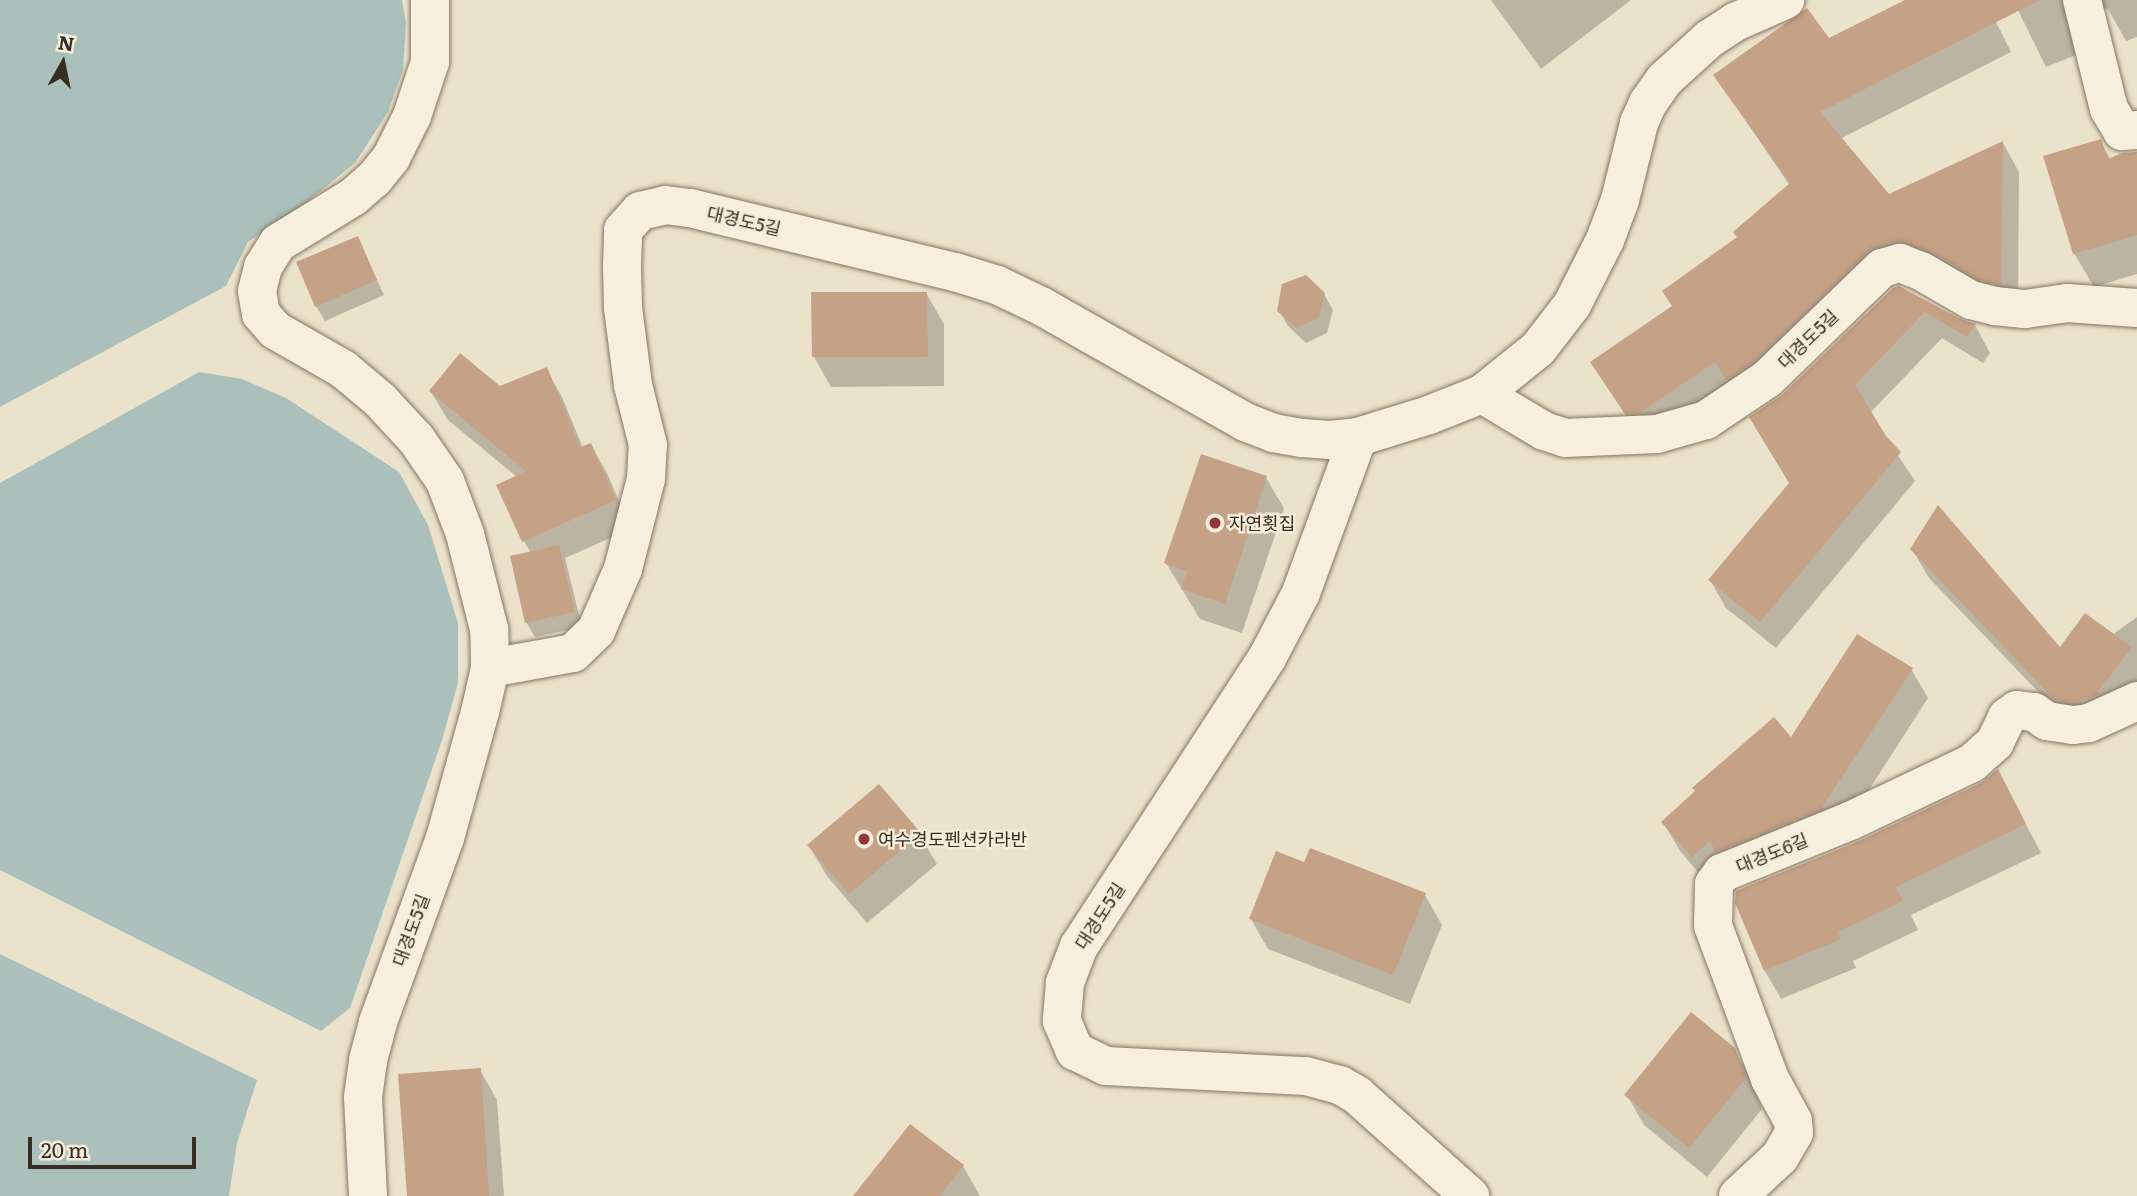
<!DOCTYPE html>
<meta charset="utf-8">
<style>
body{margin:0}
#map{position:relative;width:2137px;height:1196px;overflow:hidden;background:#ebe2cb;font-family:Literata,"Noto Sans KR",serif}
div>[style]{position:absolute}
[style*='--x']{left:calc(var(--x)*1px);top:calc(var(--y)*1px);width:calc(var(--w)*1px);rotate:calc(var(--a)*1deg)}
.water>*{inset:0;background:#abc0ba}
.shadow>*{inset:0;background:#0003}
.building>*{inset:0;background:#c5a185}
.roads{filter:drop-shadow(0 0 2px #867561) drop-shadow(0 0 2px #867561)}
.minor>*{height:38px;margin:-19px;padding:0 19px;transform-origin:19px;border-radius:19px;background:#f6efde}
.dots>*{width:19px;height:19px;translate:-50% -50%;box-sizing:border-box;border:4px solid #f3ecda;border-radius:50%}
span{translate:-50% -50%;white-space:nowrap;text-align:center;line-height:1.15;-webkit-text-stroke:5px #f3ecda;paint-order:stroke}
.street-label{font-size:18px;color:#382d23}
.poi-label{font-size:18px;color:#382d23}
.left{translate:0 -50%;text-align:left}
.north{position:absolute;left:28px;top:28px;width:70px;height:70px;-webkit-text-stroke:5px #f3ecda;paint-order:stroke;rotate:9deg;font-size:19px;font-weight:700;line-height:28px;text-align:center;color:#382d23}
.north::after{content:'';display:block;margin:auto;width:24px;height:32px;background:#382d23;clip-path:polygon(50% 0,100% 100%,50% 72%,0 100%)}
.scale{position:absolute;left:28px;top:1137px;width:168px;height:32px;box-sizing:border-box;border:4px solid #382d23;border-top:0;padding-left:9px;font-size:21px;line-height:24px;white-space:nowrap;color:#382d23;-webkit-text-stroke:5px #f3ecda;paint-order:stroke}
</style>
<div id="map">
<div class="water">
<div style="clip-path:polygon(0 0,402px 0,406px 23px,403px 70px,388px 112px,355px 163px,302px 206px,248px 242px,226px 286px,0 407px)"></div>
<div style="clip-path:polygon(199px 372px,242px 379px,286px 398px,399px 472px,428px 525px,458px 623px,458px 683px,442px 740px,350px 1008px,321px 1031px,0 870px,0 483px)"></div>
<div style="clip-path:polygon(0 954px,257px 1080px,237px 1143px,229px 1196px,0 1196px)"></div>
</div>
<div class="shadow">
<div style="clip-path:polygon(1491px 0,1631px 0,1541px 69px)"></div>
<div style="clip-path:polygon(1909px 0,1985px 0,2011px 52px,1840px 139px,1889px 196px,2003px 143px,2019px 172px,2018px 312px,1912px 271px,1643px 442px,1592px 362px,1673px 308px,1790px 186px,1715px 75px,1829px 41px)"></div>
<div style="clip-path:polygon(2013px 0,2137px 0,2137px 37px,2126px 41px,2108px 9px,2093px 7px,2081px 53px,2046px 67px)"></div>
<div style="clip-path:polygon(2100px 141px,2111px 160px,2137px 152px,2137px 274px,2094px 287px,2074px 253px)"></div>
<div style="clip-path:polygon(358px 239px,384px 295px,325px 321px,316px 306px)"></div>
<div style="clip-path:polygon(1894px 289px,1975px 325px,1990px 353px,1983px 363px,1942px 338px,1870px 413px,1915px 481px,1776px 648px,1726px 608px,1710px 580px,1791px 483px,1783px 396px)"></div>
<div style="clip-path:polygon(926px 293px,944px 324px,944px 386px,831px 387px,814px 357px)"></div>
<div style="clip-path:polygon(1324px 294px,1333px 310px,1327px 333px,1306px 343px,1288px 326px,1279px 310px)"></div>
<div style="clip-path:polygon(546px 369px,562px 397px,583px 448px,591px 445px,607px 473px,631px 529px,565px 558px,582px 627px,535px 637px,526px 622px,531px 553px,524px 541px,517px 477px,448px 420px,431px 392px,500px 388px)"></div>
<div style="clip-path:polygon(1266px 478px,1284px 508px,1242px 633px,1200px 619px,1166px 563px)"></div>
<div style="clip-path:polygon(1912px 549px,2061px 650px,2112px 635px,2137px 617px,2137px 706px,2072px 727px,1929px 578px)"></div>
<div style="clip-path:polygon(1911px 669px,1928px 698px,1838px 838px,1709px 885px,1680px 851px,1663px 822px,1791px 740px)"></div>
<div style="clip-path:polygon(1998px 771px,2041px 853px,1911px 915px,1918px 930px,1853px 961px,1856px 968px,1781px 999px,1765px 971px,1860px 842px,1982px 784px)"></div>
<div style="clip-path:polygon(919px 834px,937px 864px,867px 923px,827px 876px,809px 846px)"></div>
<div style="clip-path:polygon(1305px 864px,1425px 895px,1442px 925px,1410px 1004px,1268px 949px,1251px 919px)"></div>
<div style="clip-path:polygon(1734px 1049px,1752px 1080px,1762px 1109px,1707px 1177px,1644px 1125px,1627px 1095px)"></div>
<div style="clip-path:polygon(480px 1070px,497px 1100px,504px 1196px,409px 1196px)"></div>
<div style="clip-path:polygon(910px 1126px,963px 1166px,980px 1196px,856px 1196px)"></div>
</div>
<div class="building">
<div style="clip-path:polygon(1905px 0,2040px 0,1820px 112px,1889px 194px,2003px 141px,2001px 285px,1979px 280px,1932px 252px,1908px 243px,1894px 242px,1876px 247px,1867px 252px,1753px 362px,1726px 380px,1715px 362px,1639px 413px,1625px 414px,1590px 362px,1672px 306px,1662px 291px,1737px 237px,1733px 232px,1790px 183px,1713px 75px,1807px 8px,1829px 38px)"></div>
<div style="clip-path:polygon(2101px 139px,2108px 159px,2122px 153px,2137px 152px,2137px 235px,2073px 254px,2043px 156px)"></div>
<div style="clip-path:polygon(358px 236px,377px 280px,315px 307px,296px 262px)"></div>
<div style="clip-path:polygon(1306px 275px,1325px 293px,1319px 318px,1296px 328px,1277px 311px,1282px 284px)"></div>
<div style="clip-path:polygon(1899px 286px,1960px 319px,1976px 324px,1967px 337px,1925px 312px,1855px 385px,1886px 436px,1901px 452px,1760px 622px,1708px 580px,1789px 483px,1749px 417px,1782px 395px,1893px 288px)"></div>
<div style="clip-path:polygon(811px 292px,927px 292px,928px 357px,812px 357px)"></div>
<div style="clip-path:polygon(460px 353px,500px 386px,547px 367px,580px 447px,591px 443px,616px 500px,522px 542px,496px 485px,526px 471px,429px 391px)"></div>
<div style="clip-path:polygon(1201px 454px,1267px 476px,1225px 604px,1181px 589px,1187px 571px,1164px 563px)"></div>
<div style="clip-path:polygon(1938px 505px,2060px 647px,2085px 613px,2132px 647px,2098px 691px,2100px 694px,2073px 703px,2054px 699px,1910px 549px)"></div>
<div style="clip-path:polygon(559px 545px,575px 612px,525px 623px,510px 556px)"></div>
<div style="clip-path:polygon(1857px 634px,1913px 668px,1821px 809px,1715px 852px,1710px 841px,1692px 857px,1661px 822px,1695px 791px,1692px 788px,1774px 717px,1791px 737px)"></div>
<div style="clip-path:polygon(1998px 769px,2026px 824px,1896px 887px,1903px 901px,1838px 932px,1841px 939px,1764px 971px,1735px 903px,1736px 891px,1859px 841px,1981px 783px)"></div>
<div style="clip-path:polygon(879px 784px,921px 833px,849px 894px,807px 845px)"></div>
<div style="clip-path:polygon(1310px 848px,1426px 893px,1393px 975px,1249px 919px,1276px 851px,1304px 862px)"></div>
<div style="clip-path:polygon(1691px 1012px,1735px 1048px,1746px 1078px,1689px 1148px,1624px 1095px)"></div>
<div style="clip-path:polygon(481px 1068px,489px 1196px,407px 1196px,398px 1074px)"></div>
<div style="clip-path:polygon(910px 1124px,964px 1165px,940px 1196px,853px 1196px)"></div>
</div>
<div class="roads">
<div class="minor">
<div style="--x:2082;--y:0;--w:112;--a:76.1"></div>
<div style="--x:2109;--y:109;--w:26;--a:59"></div>
<div style="--x:2122;--y:131;--w:15;--a:-4"></div>
<div style="--x:1482;--y:394;--w:72;--a:30.8"></div>
<div style="--x:1544;--y:431;--w:22;--a:18"></div>
<div style="--x:1565;--y:438;--w:92;--a:-2.5"></div>
<div style="--x:1657;--y:434;--w:51;--a:-15.9"></div>
<div style="--x:1706;--y:420;--w:73;--a:-33.9"></div>
<div style="--x:1767;--y:379;--w:160;--a:-44"></div>
<div style="--x:1882;--y:268;--w:19;--a:-16"></div>
<div style="--x:1900;--y:263;--w:22;--a:21"></div>
<div style="--x:1921;--y:271;--w:58;--a:30.1"></div>
<div style="--x:1971;--y:300;--w:25;--a:14"></div>
<div style="--x:1995;--y:306;--w:30;--a:6"></div>
<div style="--x:2025;--y:309;--w:42;--a:-8.1"></div>
<div style="--x:2067;--y:303;--w:70;--a:4.1"></div>
<div style="--x:1358;--y:437;--w:166;--a:110.1"></div>
<div style="--x:1301;--y:593;--w:73;--a:117.6"></div>
<div style="--x:1267;--y:658;--w:344;--a:123.1"></div>
<div style="--x:1079;--y:946;--w:40;--a:111"></div>
<div style="--x:1065;--y:983;--w:38;--a:95"></div>
<div style="--x:1062;--y:1021;--w:33;--a:67"></div>
<div style="--x:1075;--y:1051;--w:34;--a:26"></div>
<div style="--x:1106;--y:1066;--w:200;--a:2.9"></div>
<div style="--x:1306;--y:1076;--w:35;--a:15"></div>
<div style="--x:1340;--y:1085;--w:20;--a:30"></div>
<div style="--x:1357;--y:1095;--w:152;--a:41.8"></div>
<div style="--x:490;--y:668;--w:84;--a:-10.2"></div>
<div style="--x:573;--y:653;--w:32;--a:-44"></div>
<div style="--x:596;--y:631;--w:68;--a:-66.5"></div>
<div style="--x:623;--y:569;--w:93;--a:-75.7"></div>
<div style="--x:646;--y:479;--w:34;--a:-87"></div>
<div style="--x:648;--y:445;--w:62;--a:-104"></div>
<div style="--x:633;--y:385;--w:78;--a:-97.4"></div>
<div style="--x:623;--y:308;--w:42;--a:-91.4"></div>
<div style="--x:622;--y:266;--w:36;--a:-88"></div>
<div style="--x:623;--y:230;--w:25;--a:-48"></div>
<div style="--x:640;--y:211;--w:26;--a:-13"></div>
<div style="--x:665;--y:205;--w:25;--a:7"></div>
<div style="--x:690;--y:208;--w:273;--a:13.6"></div>
<div style="--x:955;--y:272;--w:44;--a:17.2"></div>
<div style="--x:997;--y:285;--w:49;--a:25.5"></div>
<div style="--x:1041;--y:306;--w:235;--a:29.6"></div>
<div style="--x:1245;--y:422;--w:30;--a:21"></div>
<div style="--x:1273;--y:433;--w:29;--a:10"></div>
<div style="--x:1302;--y:438;--w:28;--a:4"></div>
<div style="--x:1330;--y:440;--w:28;--a:-6"></div>
<div style="--x:1358;--y:437;--w:74;--a:-17.2"></div>
<div style="--x:1429;--y:415;--w:57;--a:-21.6"></div>
<div style="--x:1482;--y:394;--w:72;--a:-38.8"></div>
<div style="--x:1538;--y:349;--w:56;--a:-52.3"></div>
<div style="--x:1572;--y:305;--w:73;--a:-63.1"></div>
<div style="--x:1605;--y:240;--w:43;--a:-69.4"></div>
<div style="--x:1620;--y:200;--w:79;--a:-76.1"></div>
<div style="--x:1639;--y:123;--w:22;--a:-66"></div>
<div style="--x:1648;--y:103;--w:28;--a:-55"></div>
<div style="--x:1664;--y:80;--w:61;--a:-42.3"></div>
<div style="--x:1709;--y:39;--w:31;--a:-33"></div>
<div style="--x:1735;--y:22;--w:55;--a:-23.7"></div>
<div style="--x:368;--y:1196;--w:99;--a:-92.9"></div>
<div style="--x:363;--y:1097;--w:37;--a:-82"></div>
<div style="--x:368;--y:1060;--w:39;--a:-75"></div>
<div style="--x:378;--y:1022;--w:196;--a:-70"></div>
<div style="--x:445;--y:838;--w:131;--a:-74.5"></div>
<div style="--x:480;--y:712;--w:45;--a:-77.2"></div>
<div style="--x:490;--y:668;--w:39;--a:-91"></div>
<div style="--x:489;--y:629;--w:98;--a:-104.2"></div>
<div style="--x:465;--y:534;--w:57;--a:-110.7"></div>
<div style="--x:445;--y:481;--w:50;--a:-124.3"></div>
<div style="--x:417;--y:440;--w:54;--a:-132.8"></div>
<div style="--x:380;--y:400;--w:48;--a:-140"></div>
<div style="--x:343;--y:369;--w:78;--a:-150.2"></div>
<div style="--x:275;--y:330;--w:21;--a:-131"></div>
<div style="--x:261;--y:314;--w:23;--a:-100"></div>
<div style="--x:257;--y:291;--w:25;--a:-76"></div>
<div style="--x:263;--y:267;--w:28;--a:-58"></div>
<div style="--x:278;--y:243;--w:88;--a:-31.5"></div>
<div style="--x:353;--y:197;--w:28;--a:-41"></div>
<div style="--x:374;--y:179;--w:27;--a:-51"></div>
<div style="--x:391;--y:158;--w:47;--a:-63.4"></div>
<div style="--x:412;--y:116;--w:57;--a:-71.6"></div>
<div style="--x:430;--y:62;--w:62;--a:-90"></div>
<div style="--x:1738;--y:1196;--w:57;--a:-42.9"></div>
<div style="--x:1780;--y:1157;--w:28;--a:-60"></div>
<div style="--x:1794;--y:1133;--w:12;--a:-95"></div>
<div style="--x:1793;--y:1121;--w:48;--a:-118.7"></div>
<div style="--x:1770;--y:1079;--w:163;--a:-110.4"></div>
<div style="--x:1713;--y:926;--w:42;--a:-88.6"></div>
<div style="--x:1714;--y:884;--w:14;--a:-54"></div>
<div style="--x:1722;--y:873;--w:138;--a:-22.1"></div>
<div style="--x:1850;--y:821;--w:135;--a:-25.4"></div>
<div style="--x:1972;--y:763;--w:31;--a:-42"></div>
<div style="--x:1995;--y:742;--w:28;--a:-64"></div>
<div style="--x:2007;--y:717;--w:12;--a:-35"></div>
<div style="--x:2017;--y:710;--w:17;--a:7"></div>
<div style="--x:2034;--y:712;--w:16;--a:35"></div>
<div style="--x:2047;--y:721;--w:26;--a:9"></div>
<div style="--x:2073;--y:725;--w:16;--a:-7"></div>
<div style="--x:2089;--y:723;--w:53;--a:-24.6"></div>
</div>
</div>
<div class="dots">
<div style="left:1215px;top:523px;background:#8f3837"></div>
<div style="left:864px;top:839px;background:#8f3837"></div>
</div>
<div class="street-label">
<span style="left:744px;top:221px;rotate:13deg">대경도5길</span>
<span style="left:1808px;top:339px;rotate:-44deg">대경도5길</span>
<span style="left:1772px;top:853px;rotate:-22deg">대경도6길</span>
<span style="left:1100px;top:916px;rotate:-57deg">대경도5길</span>
<span style="left:411px;top:930px;rotate:-70deg">대경도5길</span>
</div>
<div class="poi-label">
<span class="left" style="left:1229px;top:523px">자연횟집</span>
<span class="left" style="left:878px;top:839px">여수경도펜션카라반</span>
</div>
<div class="north">N</div>
<div class="scale">20 m</div>
</div>
